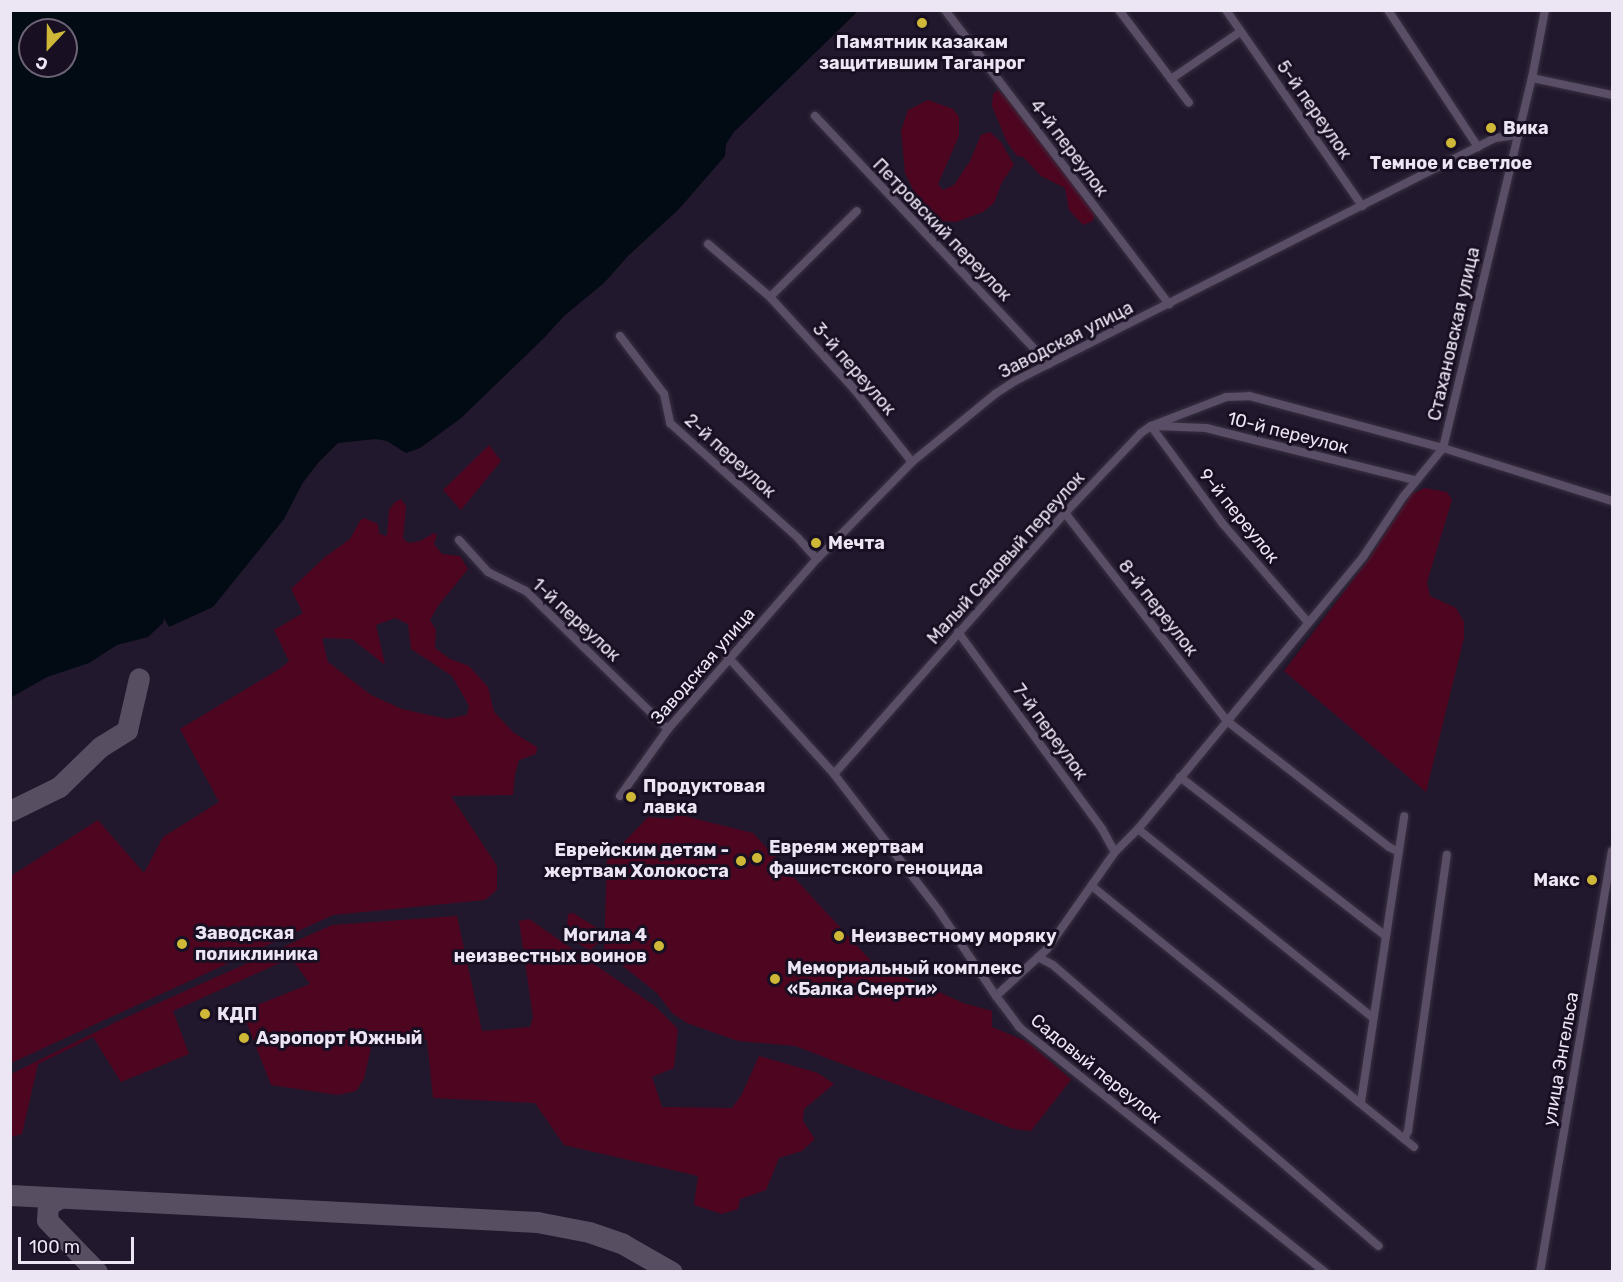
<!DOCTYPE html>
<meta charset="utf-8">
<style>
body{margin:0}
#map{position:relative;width:1623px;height:1282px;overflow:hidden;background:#22182d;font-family:Rubik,sans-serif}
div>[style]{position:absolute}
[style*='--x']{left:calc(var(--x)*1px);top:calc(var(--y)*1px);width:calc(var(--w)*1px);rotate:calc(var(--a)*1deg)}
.green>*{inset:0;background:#4e0520}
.water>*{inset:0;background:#020a13}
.taxiway>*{height:21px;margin:-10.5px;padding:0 10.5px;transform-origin:10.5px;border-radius:10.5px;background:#574e62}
.roads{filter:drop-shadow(0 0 2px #383142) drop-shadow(0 0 2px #383142)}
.minor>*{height:8px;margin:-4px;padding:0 4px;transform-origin:4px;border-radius:4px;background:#594e66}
.dots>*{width:16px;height:16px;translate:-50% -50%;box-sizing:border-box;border:3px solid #180f23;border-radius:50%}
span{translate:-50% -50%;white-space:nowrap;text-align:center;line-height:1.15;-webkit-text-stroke:6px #180f23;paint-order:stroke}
.poi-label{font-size:18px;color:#ece6f4;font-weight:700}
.left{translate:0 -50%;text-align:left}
.right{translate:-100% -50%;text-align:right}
.street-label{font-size:18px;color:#ece6f4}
.frame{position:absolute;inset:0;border:12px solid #ece6f4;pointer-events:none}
.north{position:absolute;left:18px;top:18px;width:60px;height:60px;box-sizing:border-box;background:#180f23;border:2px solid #6d6577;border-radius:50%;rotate:202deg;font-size:16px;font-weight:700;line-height:24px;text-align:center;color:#ece6f4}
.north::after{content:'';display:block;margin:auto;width:21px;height:27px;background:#cfb837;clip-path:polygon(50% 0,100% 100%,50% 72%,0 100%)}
.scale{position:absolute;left:18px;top:1237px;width:116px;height:27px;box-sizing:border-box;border:3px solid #ece6f4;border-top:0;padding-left:8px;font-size:18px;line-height:21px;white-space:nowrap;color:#ece6f4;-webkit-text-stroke:4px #180f23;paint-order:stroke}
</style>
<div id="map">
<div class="green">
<div style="clip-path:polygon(998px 90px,1009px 100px,1095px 213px,1093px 221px,1083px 225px,1069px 210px,1065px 188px,1041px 176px,1023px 157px,1017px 156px,1007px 142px,992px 106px,993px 94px)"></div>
<div style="clip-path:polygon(928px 100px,953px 109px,959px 117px,959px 136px,938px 184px,943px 190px,954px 185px,970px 161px,981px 135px,990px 132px,1001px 142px,1014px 165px,1002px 182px,994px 203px,983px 212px,956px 222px,941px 221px,915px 194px,905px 173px,901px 131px,908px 110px)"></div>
<div style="clip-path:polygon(489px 445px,501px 461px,461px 510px,443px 490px)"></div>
<div style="clip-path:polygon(1425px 488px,1447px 492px,1452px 500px,1427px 582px,1430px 596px,1456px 608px,1464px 622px,1464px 638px,1426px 792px,1284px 671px,1368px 560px,1411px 494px)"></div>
<div style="clip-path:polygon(evenodd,401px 499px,406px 506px,403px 538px,408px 543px,420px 541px,434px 533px,437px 535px,434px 544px,442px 554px,460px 556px,468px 569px,438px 606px,430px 620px,436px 630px,435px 648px,450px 659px,469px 666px,488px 687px,494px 712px,514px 733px,537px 747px,536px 754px,519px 760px,515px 774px,513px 795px,451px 796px,497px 866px,497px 890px,485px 900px,333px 915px,11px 1063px,11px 876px,98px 820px,144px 873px,163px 837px,219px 802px,180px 729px,281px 668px,289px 661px,274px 630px,303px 613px,291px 589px,325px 557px,350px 539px,360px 521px,364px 518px,378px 524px,379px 533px,385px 536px,387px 535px,389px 510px,395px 502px,401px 499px,395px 618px,408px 624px,411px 649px,452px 676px,469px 706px,467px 715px,447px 719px,402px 709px,371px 695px,328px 662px,322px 638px,352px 639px,385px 665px,376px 625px,395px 618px)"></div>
<div style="clip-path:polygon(676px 814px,753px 833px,872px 962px,963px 1003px,992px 1011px,992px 1027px,1028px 1042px,1071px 1079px,1070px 1081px,1031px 1131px,1014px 1129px,795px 1046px,738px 1041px,687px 1023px,672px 1013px,657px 993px,604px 951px,607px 860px,648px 817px,673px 819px)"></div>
<div style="clip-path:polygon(573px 913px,597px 928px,597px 944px,590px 950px,573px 941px,567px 930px,568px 914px)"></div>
<div style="clip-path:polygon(457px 916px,482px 1031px,530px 1027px,533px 1017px,519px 921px,529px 919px,656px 1007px,678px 1029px,674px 1068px,652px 1077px,662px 1107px,732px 1108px,742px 1094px,759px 1056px,818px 1073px,834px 1084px,804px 1109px,803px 1121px,815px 1139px,802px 1151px,779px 1158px,766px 1190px,740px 1199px,738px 1209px,722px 1214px,694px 1205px,698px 1176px,564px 1145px,535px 1103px,433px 1098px,427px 1040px,412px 1035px,390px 1035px,372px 1043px,364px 1079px,356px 1091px,338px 1095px,271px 1085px,242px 1011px,310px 984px,291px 958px,173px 1011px,189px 1054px,121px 1082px,93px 1037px,38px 1064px,22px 1134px,11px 1137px,11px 1074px,116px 1022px,332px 925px)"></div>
</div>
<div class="water">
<div style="clip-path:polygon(evenodd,11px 10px,858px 10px,858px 11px,734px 132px,726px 144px,725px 156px,679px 209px,628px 256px,604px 283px,564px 316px,545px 337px,460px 419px,420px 448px,406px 453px,387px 441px,376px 439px,338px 443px,318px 463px,302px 484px,284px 519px,213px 607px,169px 627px,164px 618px,163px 623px,148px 637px,117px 645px,89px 663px,47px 677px,12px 697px,11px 703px,11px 10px,30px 30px,66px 30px,66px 66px,30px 66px,30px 30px)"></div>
</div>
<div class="taxiway">
<div style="--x:10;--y:811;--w:55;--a:-26.1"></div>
<div style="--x:59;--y:787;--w:57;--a:-44.3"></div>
<div style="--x:100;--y:747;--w:32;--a:-32"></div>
<div style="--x:127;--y:730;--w:53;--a:-77"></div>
<div style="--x:10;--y:1195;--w:528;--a:2.93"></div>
<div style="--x:537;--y:1222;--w:53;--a:10.9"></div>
<div style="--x:589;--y:1232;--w:36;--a:19"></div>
<div style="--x:623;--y:1244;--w:56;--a:29.7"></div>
<div style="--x:60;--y:1198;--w:14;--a:150"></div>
<div style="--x:48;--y:1205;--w:15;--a:94"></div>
<div style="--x:47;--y:1220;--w:72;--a:46.1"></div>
</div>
<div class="roads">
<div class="minor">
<div style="--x:945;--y:10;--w:370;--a:52.7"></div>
<div style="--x:1119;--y:10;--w:116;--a:53"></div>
<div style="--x:1226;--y:10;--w:239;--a:55.2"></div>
<div style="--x:1388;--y:10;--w:164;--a:56.7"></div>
<div style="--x:1532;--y:78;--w:82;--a:12"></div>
<div style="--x:1171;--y:79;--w:83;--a:-34.3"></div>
<div style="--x:815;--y:116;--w:341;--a:46.7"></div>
<div style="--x:708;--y:244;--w:82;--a:40.5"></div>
<div style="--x:770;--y:297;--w:125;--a:47.6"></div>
<div style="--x:854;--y:389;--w:93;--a:51.5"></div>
<div style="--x:770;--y:297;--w:122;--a:-44.7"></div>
<div style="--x:620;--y:336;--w:73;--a:52.8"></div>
<div style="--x:664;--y:394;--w:30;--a:78"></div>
<div style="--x:670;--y:423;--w:172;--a:41.9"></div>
<div style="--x:798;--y:538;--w:28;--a:48"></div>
<div style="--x:1151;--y:426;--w:122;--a:53.7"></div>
<div style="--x:1223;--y:524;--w:130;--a:49.1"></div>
<div style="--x:1156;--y:426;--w:50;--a:2.3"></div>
<div style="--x:1206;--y:428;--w:215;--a:14"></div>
<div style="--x:1065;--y:513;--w:264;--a:52.1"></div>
<div style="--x:1227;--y:721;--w:205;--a:37.9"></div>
<div style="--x:1389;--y:847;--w:11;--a:27"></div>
<div style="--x:459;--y:540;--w:43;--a:47.8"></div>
<div style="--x:488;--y:572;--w:42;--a:26.6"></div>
<div style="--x:526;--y:591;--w:198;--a:44.2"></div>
<div style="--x:958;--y:632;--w:244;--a:53.8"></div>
<div style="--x:1102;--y:829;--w:26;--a:61"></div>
<div style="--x:728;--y:657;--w:158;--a:47.8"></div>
<div style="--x:834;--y:774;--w:173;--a:52.5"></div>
<div style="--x:939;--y:911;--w:102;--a:56.2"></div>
<div style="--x:996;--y:996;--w:39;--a:53"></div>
<div style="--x:1019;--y:1027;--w:392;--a:38.7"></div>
<div style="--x:834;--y:774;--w:349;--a:-48.5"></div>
<div style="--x:1065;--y:513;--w:110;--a:-46.5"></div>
<div style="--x:1141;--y:433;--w:12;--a:-35"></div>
<div style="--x:1151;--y:426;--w:80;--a:-21.1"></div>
<div style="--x:1226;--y:397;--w:23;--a:-2"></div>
<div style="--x:1249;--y:396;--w:201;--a:15"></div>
<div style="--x:1443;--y:448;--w:177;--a:17.4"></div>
<div style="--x:1180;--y:777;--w:260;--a:37.7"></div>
<div style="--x:620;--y:796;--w:82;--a:-54.4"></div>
<div style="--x:668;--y:729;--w:226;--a:-48.8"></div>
<div style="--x:817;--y:559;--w:136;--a:-45.6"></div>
<div style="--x:912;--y:462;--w:107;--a:-39.3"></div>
<div style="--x:995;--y:394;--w:24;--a:-33"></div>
<div style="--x:1015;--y:381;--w:538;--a:-26.85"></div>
<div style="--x:1495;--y:138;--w:22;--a:-8"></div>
<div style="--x:1138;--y:829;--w:302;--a:38.8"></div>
<div style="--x:1093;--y:887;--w:413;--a:39"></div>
<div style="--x:1038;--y:957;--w:17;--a:28"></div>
<div style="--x:1053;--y:965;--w:430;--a:40.8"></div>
<div style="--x:996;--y:996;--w:69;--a:-42.7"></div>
<div style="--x:1047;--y:949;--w:118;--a:-55"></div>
<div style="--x:1115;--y:852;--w:33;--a:-45"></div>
<div style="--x:1138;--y:829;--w:353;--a:-50.4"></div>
<div style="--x:1363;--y:557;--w:72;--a:-56.3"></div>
<div style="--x:1403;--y:497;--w:63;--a:-50.8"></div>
<div style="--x:1443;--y:448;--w:381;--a:-76.5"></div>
<div style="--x:1532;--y:78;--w:69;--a:-79.2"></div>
<div style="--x:1361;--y:1102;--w:289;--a:-81.4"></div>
<div style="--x:1404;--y:1139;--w:9;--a:-63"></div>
<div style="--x:1408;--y:1131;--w:279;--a:-82"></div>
<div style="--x:1540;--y:1272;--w:427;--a:-80.3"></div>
</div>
</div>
<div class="dots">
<div style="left:922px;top:23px;background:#cfb837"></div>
<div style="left:1491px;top:128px;background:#cfb837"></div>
<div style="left:1451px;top:143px;background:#cfb837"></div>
<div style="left:816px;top:543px;background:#cfb837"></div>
<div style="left:631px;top:797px;background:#cfb837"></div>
<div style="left:757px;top:858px;background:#cfb837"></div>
<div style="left:741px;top:861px;background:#cfb837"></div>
<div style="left:1592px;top:880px;background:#cfb837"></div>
<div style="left:839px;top:936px;background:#cfb837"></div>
<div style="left:182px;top:944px;background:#cfb837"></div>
<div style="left:659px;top:946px;background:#cfb837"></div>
<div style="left:775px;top:979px;background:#cfb837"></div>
<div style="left:205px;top:1014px;background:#cfb837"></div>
<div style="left:244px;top:1038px;background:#cfb837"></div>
</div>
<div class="poi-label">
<span style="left:922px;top:53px">Памятник казакам<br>защитившим Таганрог</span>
<span class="left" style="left:1503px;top:128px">Вика</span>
<span style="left:1451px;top:163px">Темное и светлое</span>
<span class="left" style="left:828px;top:543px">Мечта</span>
<span class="left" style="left:643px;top:797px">Продуктовая<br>лавка</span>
<span class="left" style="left:769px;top:858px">Евреям жертвам<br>фашистского геноцида</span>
<span class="right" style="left:729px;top:861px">Еврейским детям -<br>жертвам Холокоста</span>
<span class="right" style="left:1580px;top:880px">Макс</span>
<span class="left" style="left:195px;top:944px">Заводская<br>поликлиника</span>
<span class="right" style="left:647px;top:946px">Могила 4<br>неизвестных воинов</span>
<span class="left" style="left:851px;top:936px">Неизвестному моряку</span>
<span class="left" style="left:787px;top:979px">Мемориальный комплекс<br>«Балка Смерти»</span>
<span class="left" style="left:217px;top:1014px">КДП</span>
<span class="left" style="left:256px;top:1038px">Аэропорт Южный</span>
</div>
<div class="street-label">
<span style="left:1314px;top:110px;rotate:55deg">5-й переулок</span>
<span style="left:1069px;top:148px;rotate:53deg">4-й переулок</span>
<span style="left:942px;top:230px;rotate:46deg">Петровский переулок</span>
<span style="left:1454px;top:334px;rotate:-77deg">Стахановская улица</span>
<span style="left:1066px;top:340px;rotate:-27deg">Заводская улица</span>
<span style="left:854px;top:369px;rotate:49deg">3-й переулок</span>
<span style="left:1288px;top:433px;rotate:14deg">10-й переулок</span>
<span style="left:730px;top:456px;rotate:42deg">2-й переулок</span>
<span style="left:1239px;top:516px;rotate:51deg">9-й переулок</span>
<span style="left:1006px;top:558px;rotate:-48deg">Малый Садовый переулок</span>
<span style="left:1158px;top:608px;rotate:52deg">8-й переулок</span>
<span style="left:576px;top:620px;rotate:43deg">1-й переулок</span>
<span style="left:703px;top:666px;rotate:-49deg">Заводская улица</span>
<span style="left:1050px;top:732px;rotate:54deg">7-й переулок</span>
<span style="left:1561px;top:1059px;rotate:-80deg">улица Энгельса</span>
<span style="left:1096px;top:1069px;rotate:39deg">Садовый переулок</span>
</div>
<div class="frame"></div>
<div class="north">С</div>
<div class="scale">100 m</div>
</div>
